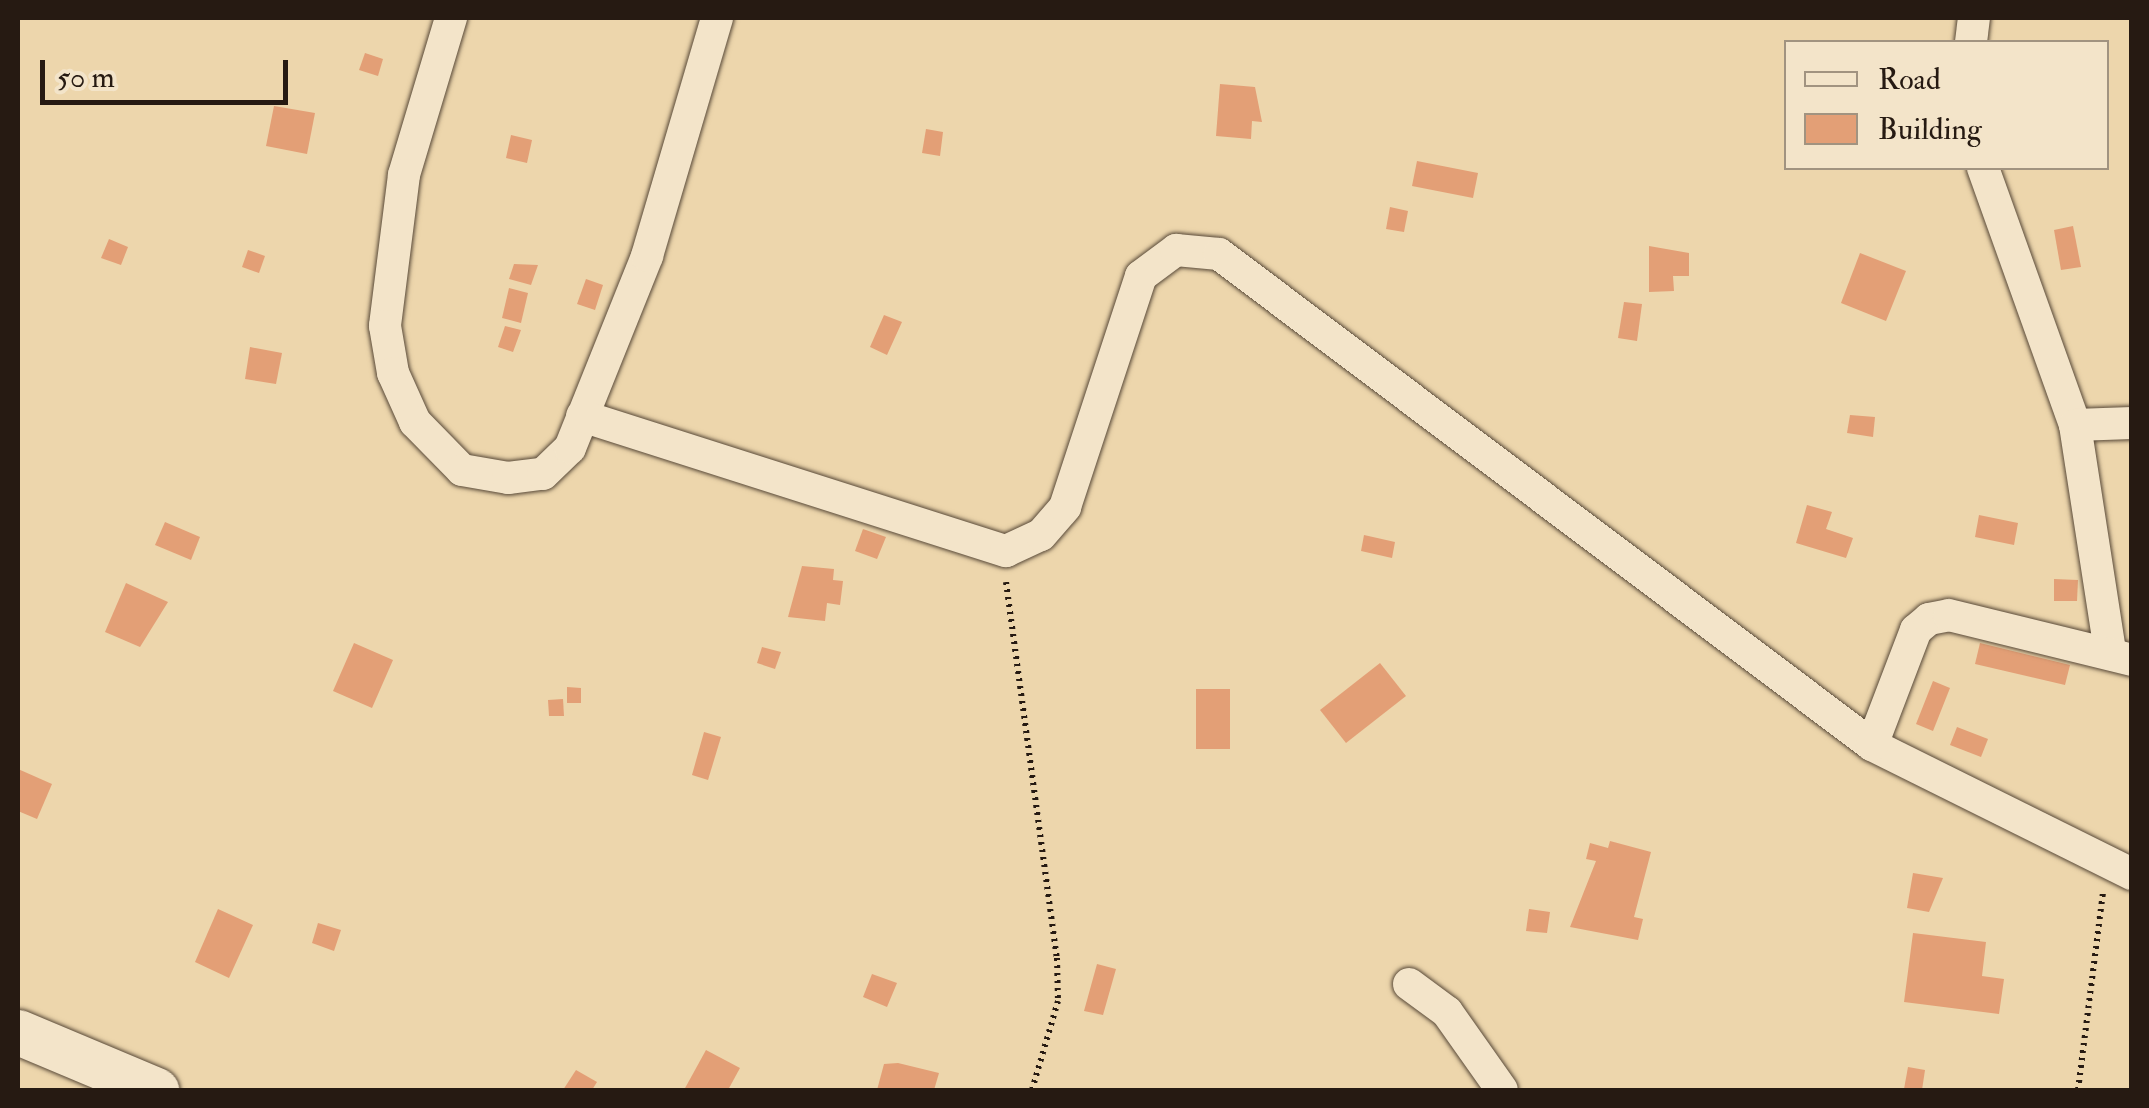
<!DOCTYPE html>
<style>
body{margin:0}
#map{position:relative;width:2149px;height:1108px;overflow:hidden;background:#edd6ac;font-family:"IM FELL Double Pica",serif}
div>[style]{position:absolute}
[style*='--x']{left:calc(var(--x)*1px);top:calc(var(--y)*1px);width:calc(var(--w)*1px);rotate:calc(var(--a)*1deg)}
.building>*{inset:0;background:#e39f76}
.path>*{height:6px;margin-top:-3px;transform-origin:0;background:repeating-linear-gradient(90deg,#261a12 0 2.5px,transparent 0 7.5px)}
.roads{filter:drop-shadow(0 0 2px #584938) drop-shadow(0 0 2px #584938)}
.street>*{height:32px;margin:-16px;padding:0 16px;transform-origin:16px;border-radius:16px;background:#f3e4c9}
.secondary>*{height:45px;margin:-22.5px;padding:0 22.5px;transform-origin:22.5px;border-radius:22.5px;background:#f3e4c9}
span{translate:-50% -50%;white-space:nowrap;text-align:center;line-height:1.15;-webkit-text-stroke:8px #f3e4c9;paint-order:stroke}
.frame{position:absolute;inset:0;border:20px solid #261a12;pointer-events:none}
.legend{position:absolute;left:1784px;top:40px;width:325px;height:130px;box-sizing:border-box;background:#f3e4c9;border:2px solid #a19380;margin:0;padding:12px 18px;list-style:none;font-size:30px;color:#261a12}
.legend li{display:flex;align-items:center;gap:20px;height:50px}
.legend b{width:50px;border:2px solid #a19380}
.scale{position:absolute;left:40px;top:60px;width:248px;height:45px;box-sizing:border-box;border:5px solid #261a12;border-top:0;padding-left:12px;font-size:30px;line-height:35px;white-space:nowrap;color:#261a12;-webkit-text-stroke:8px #f3e4c9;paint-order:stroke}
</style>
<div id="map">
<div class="building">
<div style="clip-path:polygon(365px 53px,383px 59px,378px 76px,359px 70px)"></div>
<div style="clip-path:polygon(1220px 84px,1255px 87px,1262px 122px,1252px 121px,1251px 139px,1216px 136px)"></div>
<div style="clip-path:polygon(274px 106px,315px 113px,307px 154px,266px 146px)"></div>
<div style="clip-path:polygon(926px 129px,943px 132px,940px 156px,922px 153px)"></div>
<div style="clip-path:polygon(511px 135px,532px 140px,527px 163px,506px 158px)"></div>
<div style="clip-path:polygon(1417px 161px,1478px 173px,1473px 198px,1412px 186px)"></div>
<div style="clip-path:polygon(1390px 207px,1408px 211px,1404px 232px,1386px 229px)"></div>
<div style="clip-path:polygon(2073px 226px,2081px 267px,2061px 270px,2054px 230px)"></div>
<div style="clip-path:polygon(109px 239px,128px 247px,121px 265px,101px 258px)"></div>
<div style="clip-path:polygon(1649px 246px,1689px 253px,1689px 276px,1673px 276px,1674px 291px,1649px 292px)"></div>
<div style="clip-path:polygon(248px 250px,265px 256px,259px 273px,242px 267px)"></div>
<div style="clip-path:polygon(1860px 253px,1906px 271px,1886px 321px,1841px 303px)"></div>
<div style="clip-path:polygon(514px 264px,538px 265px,531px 285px,509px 279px)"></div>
<div style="clip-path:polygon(586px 279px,603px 285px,595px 310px,577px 304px)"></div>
<div style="clip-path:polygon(509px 288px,528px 293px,521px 323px,502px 318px)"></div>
<div style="clip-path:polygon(1624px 302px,1642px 304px,1637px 341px,1618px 338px)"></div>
<div style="clip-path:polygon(884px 315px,902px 322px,887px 355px,870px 347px)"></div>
<div style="clip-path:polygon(505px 326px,521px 330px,513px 352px,498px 347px)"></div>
<div style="clip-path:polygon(250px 347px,282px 353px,276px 384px,245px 379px)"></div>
<div style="clip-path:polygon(1850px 415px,1875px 417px,1873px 437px,1847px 433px)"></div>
<div style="clip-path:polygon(1807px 505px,1832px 512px,1826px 529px,1853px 538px,1846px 558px,1796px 543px)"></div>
<div style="clip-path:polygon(1979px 515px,2018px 523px,2014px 545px,1975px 537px)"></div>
<div style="clip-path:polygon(165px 522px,200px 537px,191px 560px,155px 545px)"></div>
<div style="clip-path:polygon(863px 529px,886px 537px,877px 559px,855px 551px)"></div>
<div style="clip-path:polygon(1364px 535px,1395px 542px,1392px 558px,1361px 551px)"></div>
<div style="clip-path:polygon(802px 566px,834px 569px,833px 580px,843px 581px,840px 605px,827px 603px,825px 621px,788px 617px)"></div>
<div style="clip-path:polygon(2054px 579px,2078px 580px,2077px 601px,2054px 601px)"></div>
<div style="clip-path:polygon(126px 583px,168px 602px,140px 647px,105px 632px)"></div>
<div style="clip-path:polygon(354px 643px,393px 660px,372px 708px,333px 691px)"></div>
<div style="clip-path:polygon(1980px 643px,2070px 665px,2065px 685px,1975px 664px)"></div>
<div style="clip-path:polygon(762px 647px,781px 652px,775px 669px,757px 663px)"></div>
<div style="clip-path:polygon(1380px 663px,1406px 696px,1346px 743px,1320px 710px)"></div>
<div style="clip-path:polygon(1933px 681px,1950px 688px,1933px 731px,1916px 724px)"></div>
<div style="clip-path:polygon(567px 687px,581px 688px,581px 703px,567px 703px)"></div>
<div style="clip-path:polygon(1196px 689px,1230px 689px,1230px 749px,1196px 749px)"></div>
<div style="clip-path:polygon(563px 699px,564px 716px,549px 716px,548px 700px)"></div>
<div style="clip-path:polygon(1957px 727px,1988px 739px,1981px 757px,1950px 745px)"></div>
<div style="clip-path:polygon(704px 732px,721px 737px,708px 780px,692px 775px)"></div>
<div style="clip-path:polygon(18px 769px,52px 784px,37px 819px,18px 811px)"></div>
<div style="clip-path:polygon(1610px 841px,1651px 852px,1634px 917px,1643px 919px,1638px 940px,1570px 927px,1596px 861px,1586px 859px,1590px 843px,1608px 848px)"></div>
<div style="clip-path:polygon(1913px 873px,1943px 878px,1929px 912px,1907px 908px)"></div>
<div style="clip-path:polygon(218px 909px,253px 925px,229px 978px,195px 962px)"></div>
<div style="clip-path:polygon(1529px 909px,1550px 912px,1547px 933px,1526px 931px)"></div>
<div style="clip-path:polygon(318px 923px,341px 930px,334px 951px,312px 943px)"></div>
<div style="clip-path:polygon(1913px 933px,1986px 942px,1982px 976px,2004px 979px,1999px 1014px,1904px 1002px)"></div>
<div style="clip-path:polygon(1097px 964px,1116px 969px,1103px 1015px,1084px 1011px)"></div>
<div style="clip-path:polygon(872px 974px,897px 983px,887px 1007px,863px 997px)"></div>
<div style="clip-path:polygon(706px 1050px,740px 1068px,728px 1090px,684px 1090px)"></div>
<div style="clip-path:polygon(898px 1063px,939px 1073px,934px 1090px,877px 1090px,884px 1064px)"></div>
<div style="clip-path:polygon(1908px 1067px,1925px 1070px,1922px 1090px,1904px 1089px)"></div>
<div style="clip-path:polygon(576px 1070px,597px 1082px,592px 1090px,563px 1090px)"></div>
</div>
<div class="path">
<div style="--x:1006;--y:582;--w:379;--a:82.3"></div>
<div style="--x:1057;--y:958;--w:43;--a:88.7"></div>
<div style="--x:1058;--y:1001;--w:93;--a:106.3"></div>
<div style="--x:2078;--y:1090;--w:199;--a:-82.8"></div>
</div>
<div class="roads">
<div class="street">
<div style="--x:451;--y:18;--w:164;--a:106.7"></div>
<div style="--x:404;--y:175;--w:152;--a:97.2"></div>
<div style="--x:385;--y:326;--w:48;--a:80.3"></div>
<div style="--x:393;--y:373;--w:54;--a:65.8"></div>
<div style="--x:415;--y:422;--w:67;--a:45.6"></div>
<div style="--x:462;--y:470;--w:47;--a:9.9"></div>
<div style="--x:508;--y:478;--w:35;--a:-7"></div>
<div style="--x:543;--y:474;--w:37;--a:-44"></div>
<div style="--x:570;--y:448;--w:207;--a:-68.1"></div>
<div style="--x:647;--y:256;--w:248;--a:-73.6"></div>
<div style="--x:1971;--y:42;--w:24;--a:-83"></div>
<div style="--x:1983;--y:168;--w:273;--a:70.3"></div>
<div style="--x:2075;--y:425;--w:229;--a:81.2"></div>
<div style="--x:582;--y:416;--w:445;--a:17.7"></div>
<div style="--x:1006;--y:551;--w:38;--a:-25"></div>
<div style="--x:1041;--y:535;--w:37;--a:-49"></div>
<div style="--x:1065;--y:507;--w:243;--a:-71.8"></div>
<div style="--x:1141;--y:276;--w:44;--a:-36.6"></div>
<div style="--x:1176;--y:250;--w:43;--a:5.3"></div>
<div style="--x:1219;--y:254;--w:817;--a:36.94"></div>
<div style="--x:1872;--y:745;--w:290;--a:26.4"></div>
<div style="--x:2075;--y:425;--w:57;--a:-2"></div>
<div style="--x:1872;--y:745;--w:123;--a:-69.1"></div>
<div style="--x:1916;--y:630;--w:17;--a:-40"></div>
<div style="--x:1929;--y:619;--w:20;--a:-11"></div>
<div style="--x:1949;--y:615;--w:188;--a:13.8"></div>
<div style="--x:1409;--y:984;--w:47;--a:36.4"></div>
<div style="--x:1447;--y:1012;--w:95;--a:54.8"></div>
</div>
<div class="secondary">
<div style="--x:18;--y:1032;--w:150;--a:22.8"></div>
</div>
</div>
<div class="frame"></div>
<ul class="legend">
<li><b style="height:12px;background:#f3e4c9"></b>Road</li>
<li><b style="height:28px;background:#e39f76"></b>Building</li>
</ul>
<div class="scale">50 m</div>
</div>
